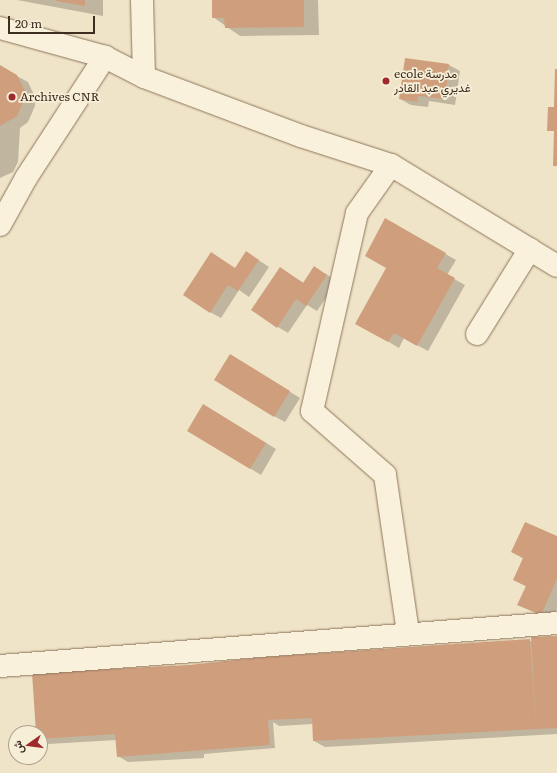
<!DOCTYPE html>
<meta charset="utf-8">
<style>
body{margin:0}
#map{position:relative;width:557px;height:773px;overflow:hidden;background:#f0e4c8;font-family:Literata,Vazirmatn,serif}
div>[style]{position:absolute}
[style*='--x']{left:calc(var(--x)*1px);top:calc(var(--y)*1px);width:calc(var(--w)*1px);rotate:calc(var(--a)*1deg)}
.shadow>*{inset:0;background:#0003}
.building>*{inset:0;background:#cf9f7d}
.roads{filter:drop-shadow(0 0 1px #8d765c) drop-shadow(0 0 1px #8d765c)}
.minor>*{height:22px;margin:-11px;padding:0 11px;transform-origin:11px;border-radius:11px;background:#faf1dc}
.dots>*{width:11px;height:11px;translate:-50% -50%;box-sizing:border-box;border:2px solid #f7eed8;border-radius:50%}
span{translate:-50% -50%;white-space:nowrap;text-align:center;line-height:1.15;-webkit-text-stroke:3.5px #f7eed8;paint-order:stroke}
.poi-label{font-size:12px;color:#3d2e20}
.left{translate:0 -50%;text-align:left}
.north{position:absolute;left:8px;top:725px;width:40px;height:40px;box-sizing:border-box;background:#f7eed8;border:1px solid #ada18e;border-radius:50%;rotate:256deg;font-size:11px;font-weight:700;line-height:16px;text-align:center;color:#3d2e20}
.north::after{content:'';display:block;margin:auto;width:14px;height:18px;background:#9e2a2b;clip-path:polygon(50% 0,100% 100%,50% 72%,0 100%)}
.scale{position:absolute;left:8px;top:16px;width:87px;height:18px;box-sizing:border-box;border:2px solid #3d2e20;border-top:0;padding-left:5px;font-size:12px;line-height:14px;white-space:nowrap;color:#3d2e20;-webkit-text-stroke:3px #f7eed8;paint-order:stroke}
</style>
<div id="map">
<div class="shadow">
<div style="clip-path:polygon(17px 0,103px 0,103px 16px)"></div>
<div style="clip-path:polygon(213px 0,318px 0,319px 35px,240px 36px,213px 17px)"></div>
<div style="clip-path:polygon(406px 59px,449px 65px,460px 71px,455px 105px,429px 101px,428px 107px,411px 105px,400px 99px)"></div>
<div style="clip-path:polygon(0 67px,28px 82px,35px 97px,35px 106px,28px 122px,20px 128px,18px 162px,13px 172px,0 178px)"></div>
<div style="clip-path:polygon(386px 220px,456px 260px,447px 275px,465px 285px,428px 351px,404px 338px,399px 348px,357px 323px,388px 268px)"></div>
<div style="clip-path:polygon(257px 259px,269px 267px,249px 297px,239px 290px,221px 318px,210px 312px,236px 268px)"></div>
<div style="clip-path:polygon(280px 268px,304px 283px,325px 273px,337px 282px,317px 311px,307px 305px,288px 333px,278px 327px)"></div>
<div style="clip-path:polygon(241px 361px,300px 398px,285px 422px,274px 416px)"></div>
<div style="clip-path:polygon(214px 411px,276px 449px,261px 475px,188px 430px)"></div>
<div style="clip-path:polygon(557px 537px,557px 609px,552px 621px,519px 605px,527px 587px,514px 580px,524px 559px,513px 552px)"></div>
<div style="clip-path:polygon(557px 637px,557px 734px,325px 747px,314px 741px,313px 724px,279px 726px,273px 722px,275px 748px,204px 754px,204px 758px,128px 762px,118px 756px,117px 740px,48px 744px,40px 740px,40px 733px,37px 733px,189px 666px,532px 641px)"></div>
</div>
<div class="building">
<div style="clip-path:polygon(56px 0,85px 0,85px 6px,56px 1px)"></div>
<div style="clip-path:polygon(212px 0,304px 0,304px 27px,225px 28px,224px 18px,212px 18px)"></div>
<div style="clip-path:polygon(405px 58px,449px 64px,445px 99px,418px 96px,417px 102px,399px 99px)"></div>
<div style="clip-path:polygon(0 65px,17px 75px,25px 91px,24px 100px,17px 116px,0 126px)"></div>
<div style="clip-path:polygon(555px 69px,557px 69px,557px 166px,553px 166px,554px 131px,547px 131px,548px 107px,554px 107px)"></div>
<div style="clip-path:polygon(385px 218px,446px 253px,437px 268px,455px 278px,417px 346px,394px 333px,388px 342px,355px 324px,386px 268px,365px 256px)"></div>
<div style="clip-path:polygon(246px 251px,259px 260px,238px 291px,228px 285px,210px 313px,183px 295px,211px 252px,235px 268px)"></div>
<div style="clip-path:polygon(314px 266px,327px 275px,306px 306px,296px 299px,277px 328px,251px 310px,280px 267px,303px 283px)"></div>
<div style="clip-path:polygon(230px 354px,290px 391px,274px 417px,214px 380px)"></div>
<div style="clip-path:polygon(203px 404px,266px 443px,250px 469px,187px 431px)"></div>
<div style="clip-path:polygon(525px 522px,557px 536px,557px 579px,541px 615px,517px 605px,526px 586px,513px 580px,523px 558px,511px 552px)"></div>
<div style="clip-path:polygon(557px 636px,557px 728px,313px 741px,312px 718px,268px 720px,270px 745px,117px 757px,115px 734px,40px 739px,40px 733px,36px 733px,32px 673px,189px 665px,264px 657px,530px 639px,536px 726px,531px 637px)"></div>
</div>
<div class="roads">
<div class="minor">
<div style="--x:142;--y:0;--w:77;--a:88.5"></div>
<div style="--x:0;--y:28;--w:109;--a:15.4"></div>
<div style="--x:105;--y:57;--w:44;--a:27.1"></div>
<div style="--x:144;--y:77;--w:168;--a:20.6"></div>
<div style="--x:301;--y:136;--w:95;--a:17.9"></div>
<div style="--x:391;--y:165;--w:194;--a:31.3"></div>
<div style="--x:391;--y:165;--w:59;--a:125.3"></div>
<div style="--x:357;--y:213;--w:203;--a:102.8"></div>
<div style="--x:312;--y:411;--w:97;--a:41.2"></div>
<div style="--x:385;--y:475;--w:160;--a:81.7"></div>
<div style="--x:0;--y:225;--w:54;--a:-61"></div>
<div style="--x:26;--y:178;--w:145;--a:-56.9"></div>
<div style="--x:477;--y:334;--w:100;--a:-58.1"></div>
<div style="--x:0;--y:666;--w:559;--a:-4.41"></div>
</div>
</div>
<div class="dots">
<div style="left:386px;top:81px;background:#9e2a2b"></div>
<div style="left:12px;top:97px;background:#9e2a2b"></div>
</div>
<div class="poi-label">
<span class="left" style="left:394px;top:81px">ecole مدرسة<br>غديري عبد القادر</span>
<span class="left" style="left:20px;top:97px">Archives CNR</span>
</div>
<div class="north">ش</div>
<div class="scale">20 m</div>
</div>
